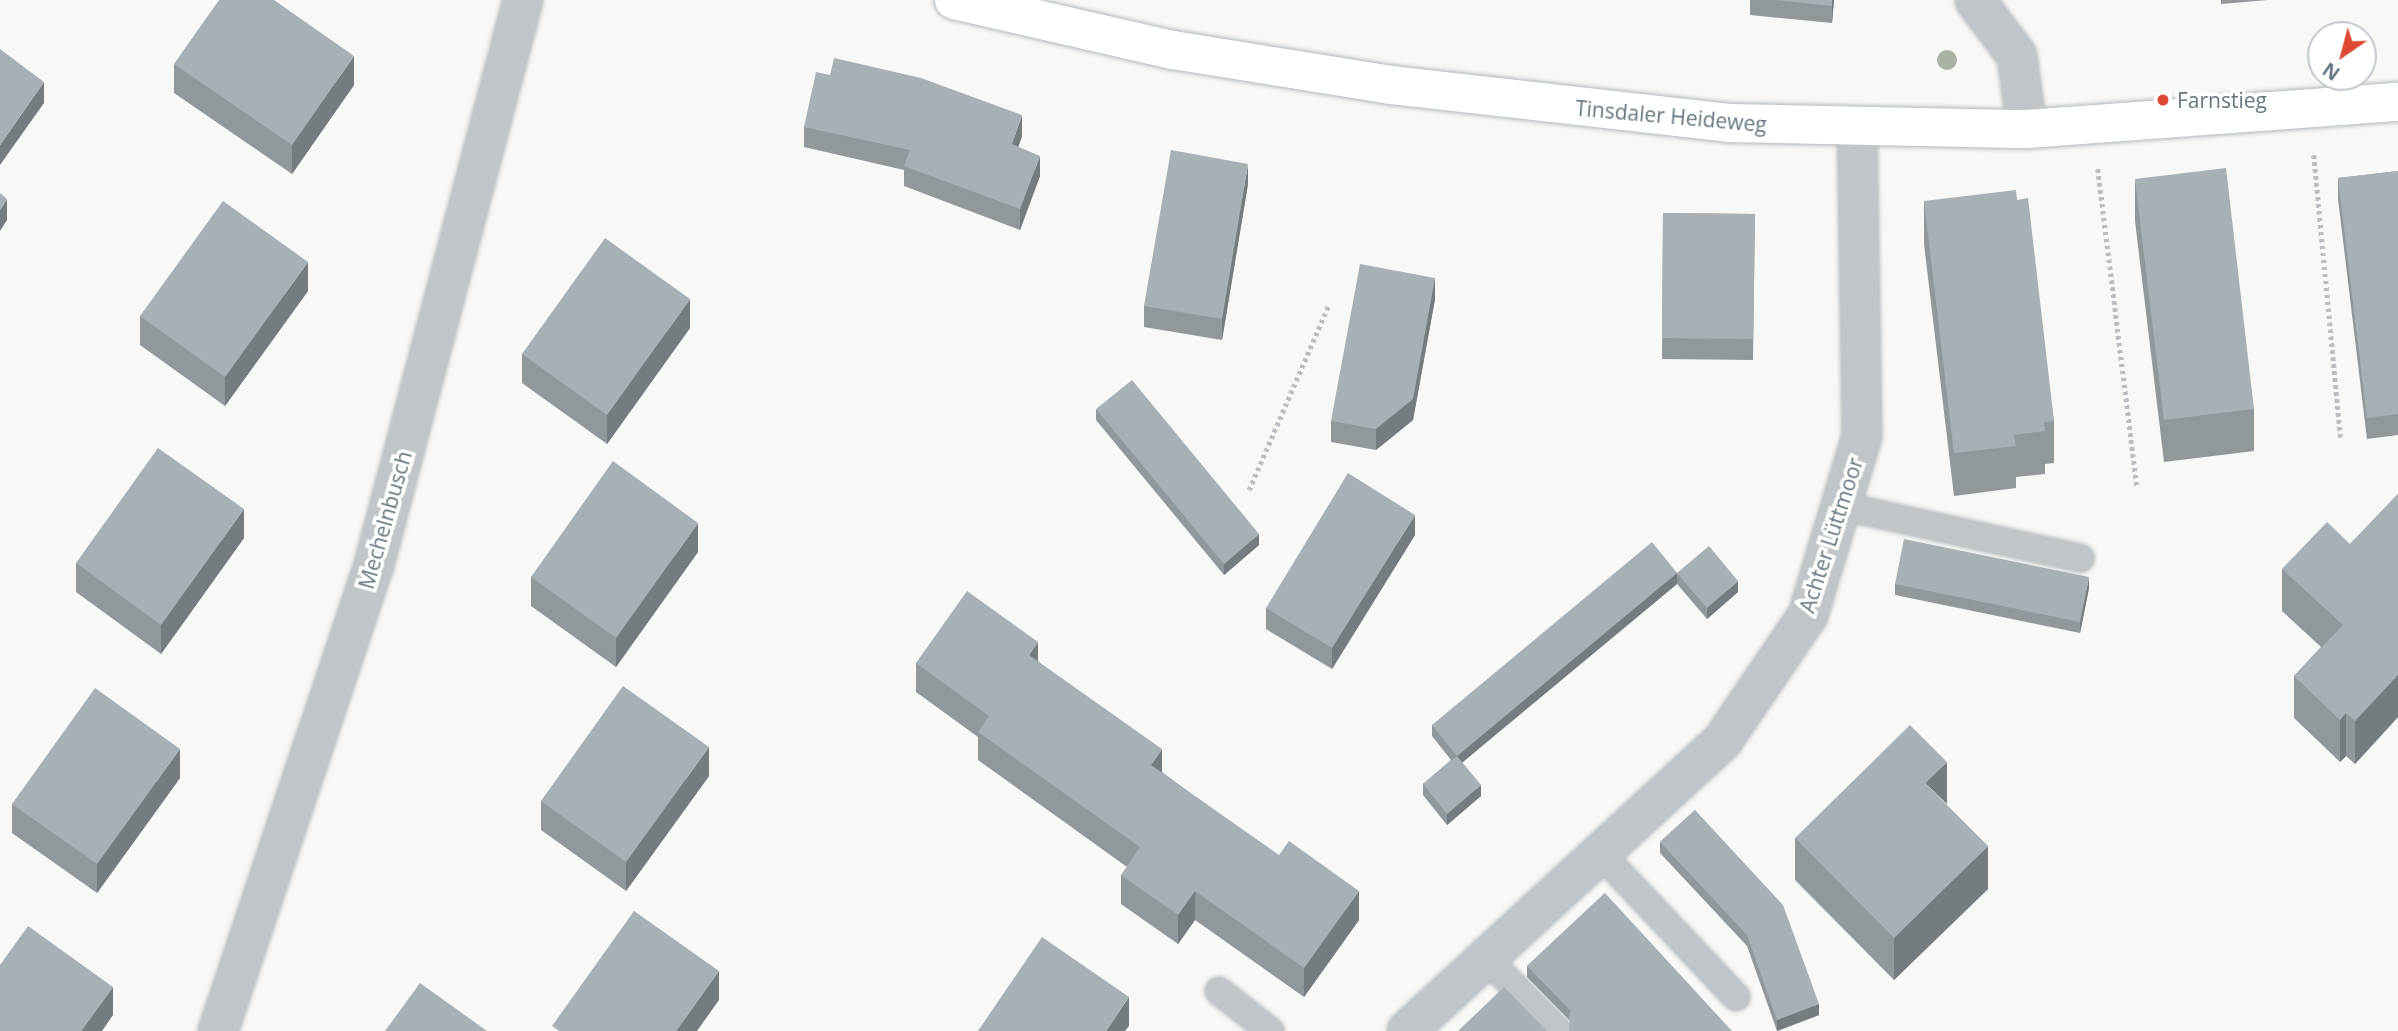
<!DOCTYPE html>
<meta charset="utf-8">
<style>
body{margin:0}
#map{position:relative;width:2398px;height:1031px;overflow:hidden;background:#f8f8f6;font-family:"Open Sans",sans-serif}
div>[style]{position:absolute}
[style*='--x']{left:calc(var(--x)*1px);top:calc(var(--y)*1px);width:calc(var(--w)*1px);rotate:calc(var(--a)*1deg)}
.path>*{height:4.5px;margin-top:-2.25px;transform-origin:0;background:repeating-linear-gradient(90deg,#babec0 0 3.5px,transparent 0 7px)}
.roads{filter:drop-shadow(0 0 2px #b2b9bc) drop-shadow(0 0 2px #b2b9bc)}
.lane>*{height:26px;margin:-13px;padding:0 13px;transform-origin:13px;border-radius:13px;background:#bfc5c8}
.street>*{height:38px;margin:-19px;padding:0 19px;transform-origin:19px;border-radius:19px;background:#bfc5c8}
.secondary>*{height:38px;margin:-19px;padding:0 19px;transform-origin:19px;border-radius:19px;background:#fff}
.trees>*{width:20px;height:20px;margin:-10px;border-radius:50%;background:#a9b2a5}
.wall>*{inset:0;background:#90989c}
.shaded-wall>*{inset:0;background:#757c7f}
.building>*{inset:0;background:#a7b1b5}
.dots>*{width:19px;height:19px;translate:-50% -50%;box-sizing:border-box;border:4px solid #fff;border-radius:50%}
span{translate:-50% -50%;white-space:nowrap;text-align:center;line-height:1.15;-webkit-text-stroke:7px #fff;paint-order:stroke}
.poi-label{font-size:21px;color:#657780}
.left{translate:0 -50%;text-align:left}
.street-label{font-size:21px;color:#657780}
.north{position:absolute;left:2307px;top:21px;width:70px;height:70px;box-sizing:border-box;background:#fff;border:2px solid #c1c9cc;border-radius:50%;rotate:215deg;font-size:19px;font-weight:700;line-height:28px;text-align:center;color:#657780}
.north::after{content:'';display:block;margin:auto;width:24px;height:32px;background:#dc4832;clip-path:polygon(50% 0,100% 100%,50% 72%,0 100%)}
</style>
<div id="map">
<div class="path">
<div style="--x:2314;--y:155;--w:286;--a:84.6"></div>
<div style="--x:2098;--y:169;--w:321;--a:83"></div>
<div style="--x:1249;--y:490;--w:202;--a:-66.7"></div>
</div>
<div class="roads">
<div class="lane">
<div style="--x:1841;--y:506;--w:245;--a:12.3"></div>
<div style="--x:1600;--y:853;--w:198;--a:46.6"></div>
<div style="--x:1486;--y:958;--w:103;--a:45.4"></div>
<div style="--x:1219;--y:991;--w:65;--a:38.1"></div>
</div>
<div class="street">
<div style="--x:1975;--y:0;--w:70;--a:53.1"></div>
<div style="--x:2017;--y:56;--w:74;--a:82.2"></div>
<div style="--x:218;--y:1031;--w:491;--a:-71.5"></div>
<div style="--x:374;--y:565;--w:584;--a:-75.23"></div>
<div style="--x:1407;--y:1031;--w:430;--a:-42.6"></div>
<div style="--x:1723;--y:740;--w:151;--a:-55.8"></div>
<div style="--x:1808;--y:615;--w:187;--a:-73.2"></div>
<div style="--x:1862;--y:436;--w:308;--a:-90.9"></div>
</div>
<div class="secondary">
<div style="--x:954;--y:0;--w:225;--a:12.9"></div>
<div style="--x:1173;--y:50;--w:221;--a:9.1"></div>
<div style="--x:1391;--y:85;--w:341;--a:6.4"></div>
<div style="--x:1730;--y:123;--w:297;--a:1.2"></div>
<div style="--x:2027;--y:129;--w:372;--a:-4.2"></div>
</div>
</div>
<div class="trees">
<div style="left:1947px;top:60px"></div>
</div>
<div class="wall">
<div style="clip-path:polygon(1750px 0,1834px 0,1832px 23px,1750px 15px)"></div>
<div style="clip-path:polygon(2221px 0,2268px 0,2221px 4px)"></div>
<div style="clip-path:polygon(174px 64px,354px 85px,292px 174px,174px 93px)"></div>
<div style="clip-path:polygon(804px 127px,1022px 136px,1018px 147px,1040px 176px,1020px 230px,904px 186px,904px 170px,804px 147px)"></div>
<div style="clip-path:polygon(2398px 171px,2398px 435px,2367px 439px,2338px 199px,2338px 178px)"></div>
<div style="clip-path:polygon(2135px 179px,2254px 409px,2254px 451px,2164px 462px,2135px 221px)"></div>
<div style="clip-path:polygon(1248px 184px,1222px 340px,1144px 327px,1144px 306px)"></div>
<div style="clip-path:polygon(2017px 200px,2054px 421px,2054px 463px,2045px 464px,2045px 474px,2016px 477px,2016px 488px,1954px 496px,1924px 244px,1924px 201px)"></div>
<div style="clip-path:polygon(1663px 213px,1755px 214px,1753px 360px,1662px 359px)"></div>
<div style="clip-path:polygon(308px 291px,225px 406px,140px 345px,140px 316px)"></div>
<div style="clip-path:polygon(1435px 299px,1413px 420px,1376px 450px,1331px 442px,1331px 421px)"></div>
<div style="clip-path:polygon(690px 328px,607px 444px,522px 383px,522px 354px)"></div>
<div style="clip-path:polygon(1096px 409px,1259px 545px,1224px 575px,1096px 420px)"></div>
<div style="clip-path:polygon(2398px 494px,2398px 717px,2355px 764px,2346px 756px,2340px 762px,2294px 718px,2294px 676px,2321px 647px,2282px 611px,2282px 569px,2350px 544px)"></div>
<div style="clip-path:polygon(1415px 535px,1332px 669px,1266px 629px,1266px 608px)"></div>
<div style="clip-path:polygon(244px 538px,161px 654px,76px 592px,76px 563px)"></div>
<div style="clip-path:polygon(698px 552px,616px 667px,531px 606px,531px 577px)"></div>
<div style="clip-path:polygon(1677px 573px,1738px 592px,1707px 619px,1677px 584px,1462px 762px,1481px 796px,1447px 825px,1423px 795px,1423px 784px,1451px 760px,1432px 736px,1432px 725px)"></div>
<div style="clip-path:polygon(1895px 584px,2089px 588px,2080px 633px,1895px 595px)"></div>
<div style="clip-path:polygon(1038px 661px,1162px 772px,1359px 920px,1304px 997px,1195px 920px,1178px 944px,1121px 904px,1121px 875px,1127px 867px,978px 760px,978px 737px,916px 692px,916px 663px)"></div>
<div style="clip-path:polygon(709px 776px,626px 891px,541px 830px,541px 801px)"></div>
<div style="clip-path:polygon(180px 778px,97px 893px,12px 833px,12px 804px)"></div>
<div style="clip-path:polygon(1946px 804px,1988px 889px,1894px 980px,1795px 880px,1795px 838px)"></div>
<div style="clip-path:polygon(1695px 810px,1819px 1015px,1777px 1031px,1747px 946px,1660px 853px,1660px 842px)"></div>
<div style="clip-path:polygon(1605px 893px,1569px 1020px,1527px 977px,1527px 966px)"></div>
</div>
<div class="shaded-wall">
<div style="clip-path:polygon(1832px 0,1834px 0,1832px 23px)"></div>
<div style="clip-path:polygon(354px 56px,354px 85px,292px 174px,292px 145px)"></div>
<div style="clip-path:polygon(44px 82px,44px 103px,0 165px,0 145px)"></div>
<div style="clip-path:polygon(1022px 115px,1022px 136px,1012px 165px,1012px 144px)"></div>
<div style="clip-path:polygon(1040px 156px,1040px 176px,1020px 230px,1020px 209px)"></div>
<div style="clip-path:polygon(1248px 164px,1248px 184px,1222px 340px,1222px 319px)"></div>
<div style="clip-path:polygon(7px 199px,7px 220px,0 231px,0 210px)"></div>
<div style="clip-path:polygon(308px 262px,308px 291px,225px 406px,225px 377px)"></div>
<div style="clip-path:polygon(1435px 278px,1435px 299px,1413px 420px,1376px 450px,1376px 429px)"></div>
<div style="clip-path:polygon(690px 299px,690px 328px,607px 444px,607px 415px)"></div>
<div style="clip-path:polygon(244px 509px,244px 538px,161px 654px,161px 625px)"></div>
<div style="clip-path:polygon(1415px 515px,1415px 535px,1332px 669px,1332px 648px)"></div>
<div style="clip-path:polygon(698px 523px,698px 552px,616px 667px,616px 638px)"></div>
<div style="clip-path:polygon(1259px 534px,1259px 545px,1224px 575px,1224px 564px)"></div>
<div style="clip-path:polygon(1677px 573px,1677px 584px,1457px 767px,1457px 756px)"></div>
<div style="clip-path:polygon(2089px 577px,2089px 588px,2080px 633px,2080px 622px)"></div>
<div style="clip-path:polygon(1738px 581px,1738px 592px,1707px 619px,1707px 608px)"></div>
<div style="clip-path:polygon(1038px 642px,1038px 671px,1029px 655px)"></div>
<div style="clip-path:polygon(2398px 675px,2398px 717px,2355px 764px,2355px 721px)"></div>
<div style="clip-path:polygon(2346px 713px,2346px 756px,2340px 762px,2340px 720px)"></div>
<div style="clip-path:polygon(709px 747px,709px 776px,626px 891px,626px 862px)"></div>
<div style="clip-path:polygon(180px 749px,180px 778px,97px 893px,97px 864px)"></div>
<div style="clip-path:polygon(1162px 749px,1162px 778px,1151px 765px)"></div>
<div style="clip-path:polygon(1947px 762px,1947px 804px,1925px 783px)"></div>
<div style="clip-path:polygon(1481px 785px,1481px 796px,1447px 825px,1447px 814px)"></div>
<div style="clip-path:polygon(1988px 846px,1988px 889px,1894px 980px,1894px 938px)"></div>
<div style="clip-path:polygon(1195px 891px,1195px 920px,1178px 944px,1178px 915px)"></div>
<div style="clip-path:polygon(1359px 891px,1359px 920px,1304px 997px,1304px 968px)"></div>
<div style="clip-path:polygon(719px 971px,719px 1000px,697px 1031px,676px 1031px)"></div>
<div style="clip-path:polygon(113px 987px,113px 1015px,102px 1031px,81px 1031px)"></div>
<div style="clip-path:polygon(1129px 997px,1129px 1026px,1125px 1031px,1106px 1031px)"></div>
<div style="clip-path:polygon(1819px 1004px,1819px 1015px,1777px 1031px,1777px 1020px)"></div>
</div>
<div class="building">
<div style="clip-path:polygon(219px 0,274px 0,354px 56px,292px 145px,174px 64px)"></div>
<div style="clip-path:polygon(1775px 0,1832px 0,1832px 6px)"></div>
<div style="clip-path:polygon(0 49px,44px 82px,0 145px)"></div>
<div style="clip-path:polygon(834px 58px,921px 78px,1022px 115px,1012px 144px,1040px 156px,1020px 209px,904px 166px,910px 150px,804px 127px,816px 72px,830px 75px)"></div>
<div style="clip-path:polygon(1171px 150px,1248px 164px,1222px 319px,1144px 306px)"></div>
<div style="clip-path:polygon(2226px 168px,2254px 409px,2164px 420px,2135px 179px)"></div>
<div style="clip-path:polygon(2398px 171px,2398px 414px,2367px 418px,2338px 178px)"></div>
<div style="clip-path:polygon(2016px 190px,2017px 200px,2028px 198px,2054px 421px,2044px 422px,2045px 431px,2014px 435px,2016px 446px,1954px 453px,1924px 201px)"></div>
<div style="clip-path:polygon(0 193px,7px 199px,0 210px)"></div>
<div style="clip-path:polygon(223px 201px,308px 262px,225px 377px,140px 316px)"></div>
<div style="clip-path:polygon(1663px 213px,1755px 214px,1753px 339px,1662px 338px)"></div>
<div style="clip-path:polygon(605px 238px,690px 299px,607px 415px,522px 354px)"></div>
<div style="clip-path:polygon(1360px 264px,1435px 278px,1413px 399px,1376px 429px,1331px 421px)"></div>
<div style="clip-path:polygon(1132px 380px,1259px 534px,1224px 564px,1096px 409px)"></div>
<div style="clip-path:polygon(158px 448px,244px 509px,161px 625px,76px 563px)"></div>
<div style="clip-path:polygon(613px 461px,698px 523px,616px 638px,531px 577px)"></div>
<div style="clip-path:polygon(1348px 473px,1415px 515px,1332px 648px,1266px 608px)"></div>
<div style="clip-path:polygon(2398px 494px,2398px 675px,2355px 721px,2346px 713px,2340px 720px,2294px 676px,2343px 625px,2282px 569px,2327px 522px,2350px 544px)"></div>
<div style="clip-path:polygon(1904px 539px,2089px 577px,2080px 622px,1895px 584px)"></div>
<div style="clip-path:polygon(1652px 542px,1677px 573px,1457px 756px,1432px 725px)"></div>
<div style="clip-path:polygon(1709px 546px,1738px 581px,1707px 608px,1677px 573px)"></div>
<div style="clip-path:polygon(967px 591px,1038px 642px,1029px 655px,1162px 749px,1151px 765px,1279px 855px,1289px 841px,1359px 891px,1304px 968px,1195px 891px,1178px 915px,1121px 875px,1140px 847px,978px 732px,989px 716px,916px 663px)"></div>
<div style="clip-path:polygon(623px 686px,709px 747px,626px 862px,541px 801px)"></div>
<div style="clip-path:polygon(95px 688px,180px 749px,97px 864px,12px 804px)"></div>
<div style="clip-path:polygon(1910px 725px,1947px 762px,1925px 783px,1988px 846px,1894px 938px,1795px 838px)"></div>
<div style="clip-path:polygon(1457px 756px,1481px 785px,1447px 814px,1423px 784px)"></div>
<div style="clip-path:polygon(1695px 810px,1783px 905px,1819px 1004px,1777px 1020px,1747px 935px,1660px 842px)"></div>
<div style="clip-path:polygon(1605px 893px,1732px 1031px,1569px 1031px,1570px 1010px,1527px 966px)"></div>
<div style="clip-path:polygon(634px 911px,719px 971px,676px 1031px,559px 1031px,552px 1026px)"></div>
<div style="clip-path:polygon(28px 926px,113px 987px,81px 1031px,0 1031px,0 965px)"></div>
<div style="clip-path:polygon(1042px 937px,1129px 997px,1106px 1031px,978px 1031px)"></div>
<div style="clip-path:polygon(420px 983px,487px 1031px,385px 1031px)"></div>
<div style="clip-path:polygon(1504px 987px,1547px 1031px,1458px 1031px)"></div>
</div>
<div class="dots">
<div style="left:2163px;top:100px;background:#dc4832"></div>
</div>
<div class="poi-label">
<span class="left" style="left:2177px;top:100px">Farnstieg</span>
</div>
<div class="street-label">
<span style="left:1671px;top:116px;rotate:5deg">Tinsdaler Heideweg</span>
<span style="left:385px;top:520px;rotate:-74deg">Mechelnbusch</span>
<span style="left:1831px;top:535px;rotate:-72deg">Achter Lüttmoor</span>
</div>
<div class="north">N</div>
</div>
